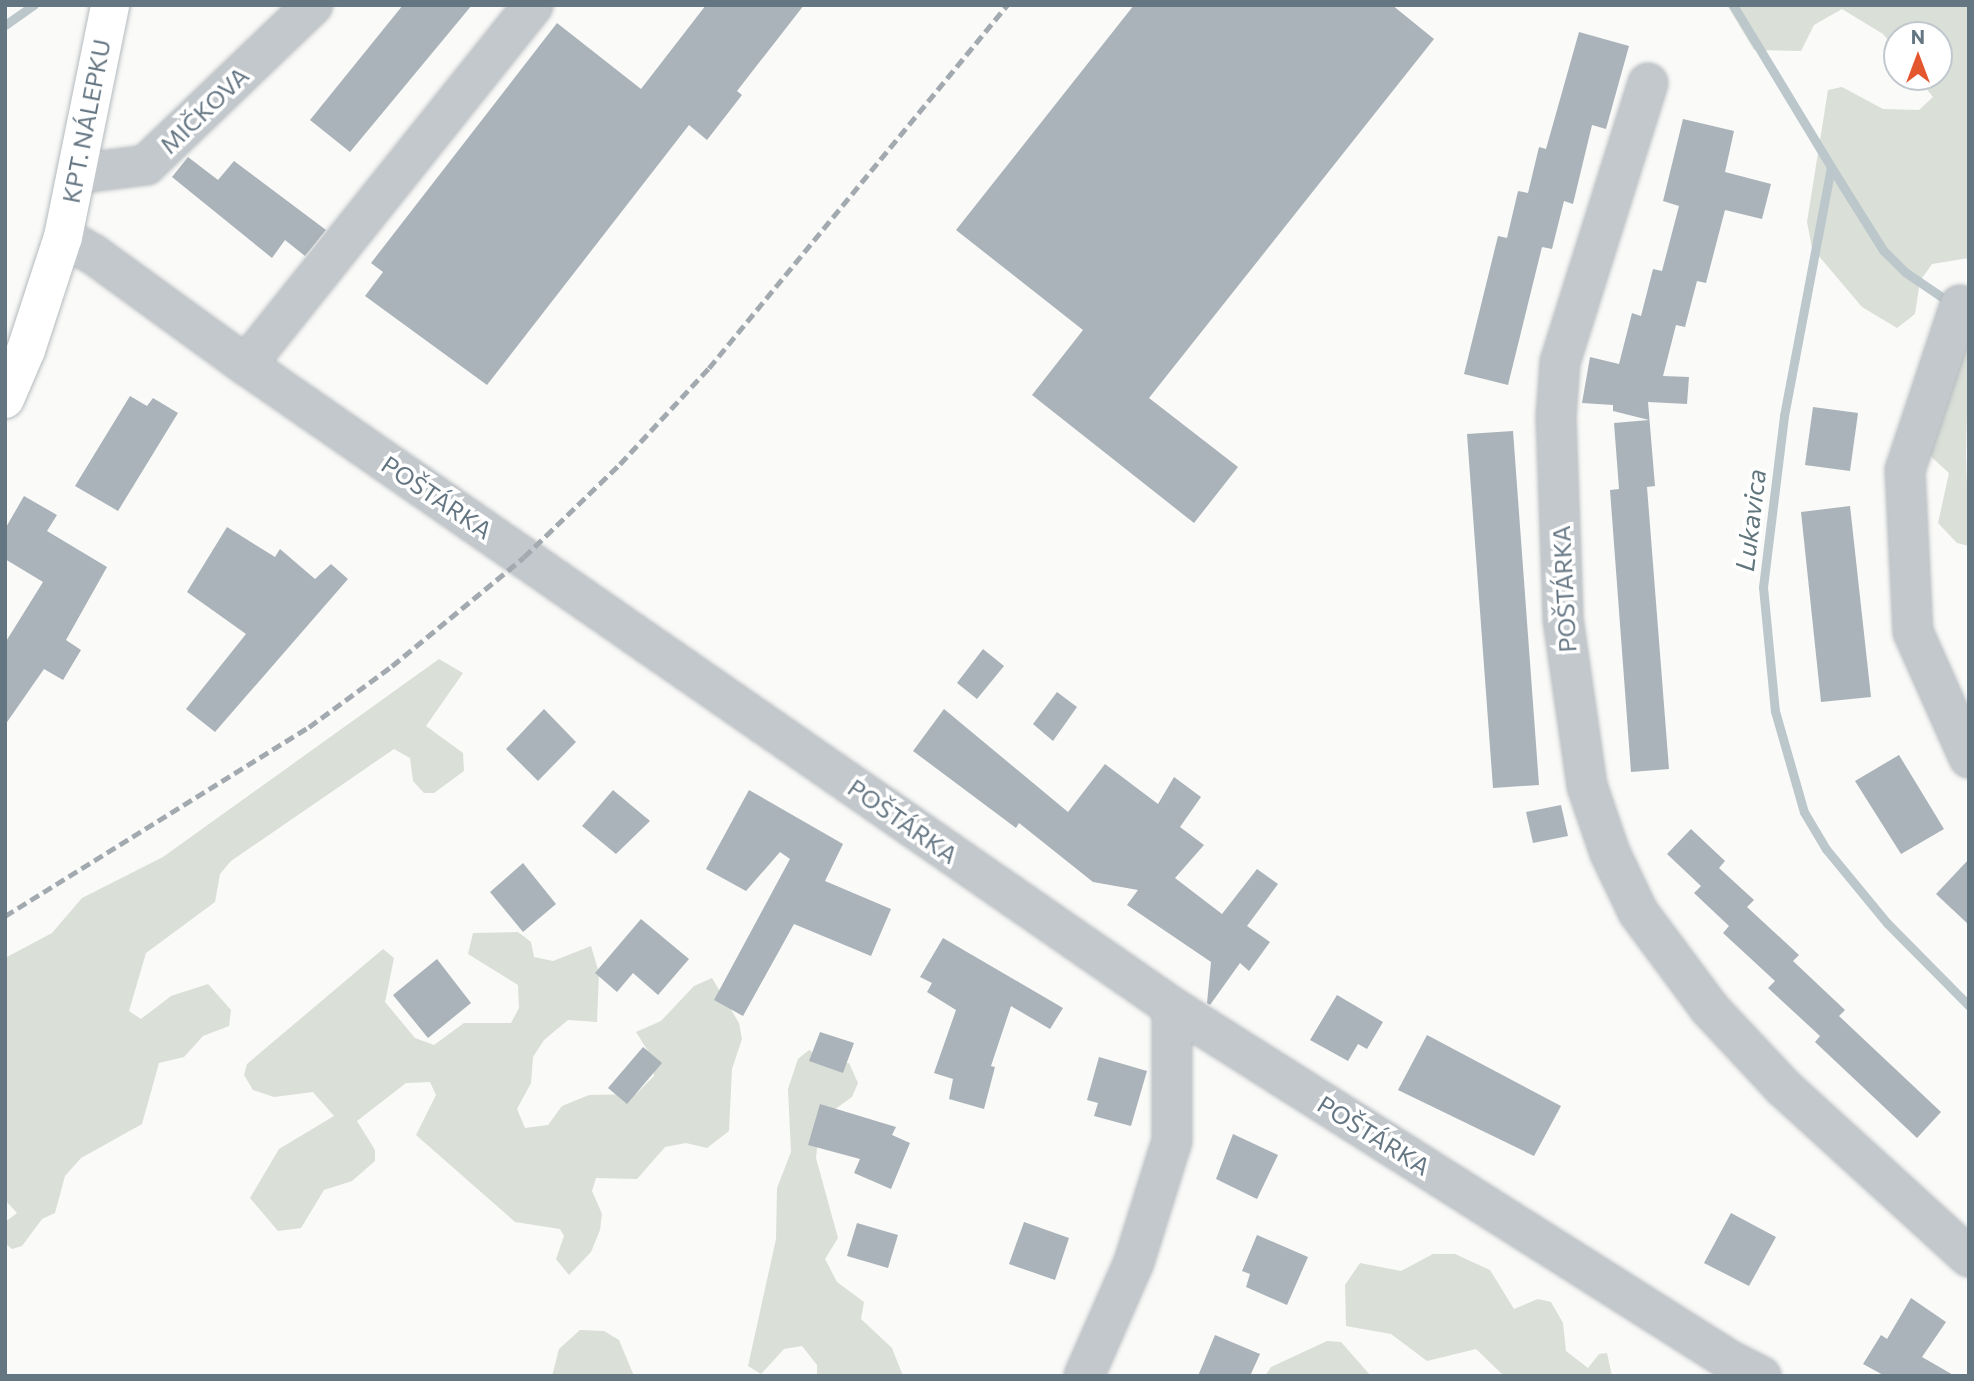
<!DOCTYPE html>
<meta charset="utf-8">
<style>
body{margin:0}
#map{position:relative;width:1974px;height:1381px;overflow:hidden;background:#fafaf8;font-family:Commissioner,sans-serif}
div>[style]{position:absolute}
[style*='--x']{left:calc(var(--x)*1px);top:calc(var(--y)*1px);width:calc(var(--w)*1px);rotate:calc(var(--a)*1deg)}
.green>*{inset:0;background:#dadfd7}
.stream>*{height:9px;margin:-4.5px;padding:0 4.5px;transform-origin:4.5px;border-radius:4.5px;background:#bbc7cb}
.building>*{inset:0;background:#aab3b9}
.roads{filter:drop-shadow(0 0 2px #b5babe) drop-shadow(0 0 2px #b5babe)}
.minor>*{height:38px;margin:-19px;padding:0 19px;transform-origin:19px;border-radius:19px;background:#c3c8cc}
.major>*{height:38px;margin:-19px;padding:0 19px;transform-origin:19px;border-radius:19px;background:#fff}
.rail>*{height:5px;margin-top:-2.5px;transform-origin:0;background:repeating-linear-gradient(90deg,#a2aab0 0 10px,transparent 0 15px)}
span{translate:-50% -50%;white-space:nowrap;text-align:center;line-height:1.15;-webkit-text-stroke:7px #fff;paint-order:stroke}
.street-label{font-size:24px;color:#657683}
.water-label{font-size:26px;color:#60757c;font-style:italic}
.frame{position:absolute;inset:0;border:7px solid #657683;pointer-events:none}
.north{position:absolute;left:1883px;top:21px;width:70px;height:70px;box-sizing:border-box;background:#fff;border:2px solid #c1c8cd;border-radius:50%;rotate:0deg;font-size:19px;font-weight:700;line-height:28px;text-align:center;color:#657683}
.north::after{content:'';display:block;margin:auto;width:24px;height:32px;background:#e4572e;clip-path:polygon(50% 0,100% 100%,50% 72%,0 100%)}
</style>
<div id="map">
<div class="green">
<div style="clip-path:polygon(1727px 5px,1969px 5px,1969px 258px,1932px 264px,1920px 281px,1915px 314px,1897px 328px,1862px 307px,1812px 248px,1807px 222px,1828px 90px,1842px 87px,1883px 109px,1919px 110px,1933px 97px,1917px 77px,1939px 77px,1939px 35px,1897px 35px,1897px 51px,1883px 34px,1842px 9px,1814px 25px,1801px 51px,1754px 50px)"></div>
<div style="clip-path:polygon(1969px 321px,1966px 456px,1969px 546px,1957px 543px,1938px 523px,1949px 473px,1926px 452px)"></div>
<div style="clip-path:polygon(439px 659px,463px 673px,426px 726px,463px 753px,464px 771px,434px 793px,424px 793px,413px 781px,410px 758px,394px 749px,231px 861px,220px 874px,215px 902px,146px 953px,129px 1011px,141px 1019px,171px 996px,208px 984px,231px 1010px,229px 1026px,203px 1036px,184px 1057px,159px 1063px,142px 1124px,81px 1158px,65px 1176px,55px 1213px,42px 1219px,22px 1246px,12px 1249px,5px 1243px,5px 1222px,17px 1213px,5px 1200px,5px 958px,52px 933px,82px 898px,163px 857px)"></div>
<div style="clip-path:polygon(518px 932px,531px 942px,534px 957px,553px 961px,591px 946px,599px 973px,597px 1022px,568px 1020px,544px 1040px,533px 1057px,531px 1083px,517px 1109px,525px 1128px,548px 1125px,562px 1106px,589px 1095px,636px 1094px,654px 1076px,651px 1056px,636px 1032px,661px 1021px,694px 986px,712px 978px,739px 1023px,742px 1039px,732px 1069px,729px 1131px,707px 1148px,686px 1143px,665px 1147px,637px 1179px,596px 1178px,592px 1191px,602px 1214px,600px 1230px,591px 1252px,569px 1275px,556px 1259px,564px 1236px,560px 1229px,515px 1222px,416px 1135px,436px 1095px,430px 1082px,406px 1083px,357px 1121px,375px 1150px,375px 1161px,352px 1181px,324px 1190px,301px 1228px,278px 1231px,250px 1198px,279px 1149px,334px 1116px,313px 1092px,274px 1097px,253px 1090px,244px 1075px,247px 1064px,383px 949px,394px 958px,385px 1002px,415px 1038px,434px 1045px,464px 1023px,511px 1023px,519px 1008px,518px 985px,468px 954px,473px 933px)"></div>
<div style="clip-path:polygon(809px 1050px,834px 1064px,849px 1063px,858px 1083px,852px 1097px,820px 1120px,816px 1158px,838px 1238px,825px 1259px,837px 1282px,864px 1302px,861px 1319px,892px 1348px,903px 1376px,817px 1376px,817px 1365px,802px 1346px,784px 1349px,761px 1374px,748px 1366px,776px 1239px,777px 1188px,791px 1152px,788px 1089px,798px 1059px)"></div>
<div style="clip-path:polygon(1433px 1254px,1455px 1254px,1490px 1270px,1514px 1309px,1538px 1299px,1551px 1302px,1563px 1323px,1566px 1351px,1588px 1368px,1599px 1354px,1607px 1353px,1612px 1376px,1504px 1376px,1476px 1349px,1427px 1361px,1391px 1334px,1346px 1326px,1345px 1285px,1360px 1263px,1401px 1271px)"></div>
<div style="clip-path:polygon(580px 1330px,604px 1331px,619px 1340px,634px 1376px,552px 1376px,559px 1349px)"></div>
<div style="clip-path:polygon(1327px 1341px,1341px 1342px,1371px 1376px,1265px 1376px,1271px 1367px)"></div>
</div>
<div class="stream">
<div style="--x:1733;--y:5;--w:189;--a:58.8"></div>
<div style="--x:1831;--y:167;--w:253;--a:100.7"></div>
<div style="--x:1784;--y:416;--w:172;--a:97"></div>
<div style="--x:1763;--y:587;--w:125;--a:84.5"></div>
<div style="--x:1775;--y:711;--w:105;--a:74"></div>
<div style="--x:1804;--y:812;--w:43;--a:59.3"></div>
<div style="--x:1826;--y:849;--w:96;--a:50.5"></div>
<div style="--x:1887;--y:923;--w:117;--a:45.3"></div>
<div style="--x:5;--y:25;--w:35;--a:-35"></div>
<div style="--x:1831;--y:167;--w:98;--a:57.9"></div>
<div style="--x:1883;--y:250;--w:31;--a:45"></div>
<div style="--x:1905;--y:272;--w:57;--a:34.2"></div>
</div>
<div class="building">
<div style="clip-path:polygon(403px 5px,472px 5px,350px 152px,310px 120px)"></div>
<div style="clip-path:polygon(706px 5px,804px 5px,737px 91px,742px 95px,707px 140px,689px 125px,487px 385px,365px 296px,383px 272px,371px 263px,557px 23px,641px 89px)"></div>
<div style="clip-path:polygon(1134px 5px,1392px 5px,1434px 39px,1149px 398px,1238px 467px,1194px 523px,1032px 395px,1083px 330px,956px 230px)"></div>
<div style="clip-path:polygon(1579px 32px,1629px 46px,1606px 129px,1592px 125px,1573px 204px,1564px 201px,1552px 249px,1542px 247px,1508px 385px,1464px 374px,1498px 236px,1507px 238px,1518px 191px,1528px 193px,1539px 147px,1546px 149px)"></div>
<div style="clip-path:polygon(1683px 119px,1734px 131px,1725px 172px,1771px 184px,1762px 219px,1725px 210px,1706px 283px,1697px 281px,1685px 327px,1676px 325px,1663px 376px,1689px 377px,1687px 404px,1648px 402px,1655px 486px,1647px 487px,1669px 769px,1631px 772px,1610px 490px,1619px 489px,1614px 423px,1649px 420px,1613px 411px,1613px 405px,1582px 403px,1590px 357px,1619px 364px,1632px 313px,1641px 316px,1653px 269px,1662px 271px,1679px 206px,1663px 201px)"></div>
<div style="clip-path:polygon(188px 157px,218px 180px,234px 161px,326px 230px,305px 256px,285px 240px,272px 258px,172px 177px)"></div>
<div style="clip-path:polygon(130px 396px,147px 406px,153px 398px,178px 413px,118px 511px,75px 486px)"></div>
<div style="clip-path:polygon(1813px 407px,1858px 413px,1850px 471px,1805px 465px)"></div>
<div style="clip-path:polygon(1513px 431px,1539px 785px,1493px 788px,1467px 434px)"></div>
<div style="clip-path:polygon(24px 496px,57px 515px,47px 531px,107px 567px,66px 640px,81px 650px,63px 680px,44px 669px,5px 725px,5px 643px,43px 582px,5px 559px,5px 529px)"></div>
<div style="clip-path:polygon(1850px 506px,1871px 697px,1821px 702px,1801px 512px)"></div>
<div style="clip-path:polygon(227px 527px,275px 557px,280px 549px,315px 579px,331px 564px,348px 579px,215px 732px,186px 709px,246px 634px,187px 592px)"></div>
<div style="clip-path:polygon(983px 649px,1004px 666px,977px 699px,957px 683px)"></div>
<div style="clip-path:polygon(1057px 692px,1077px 707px,1053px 741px,1033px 724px)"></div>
<div style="clip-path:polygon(544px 709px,576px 742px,538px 781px,506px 749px)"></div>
<div style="clip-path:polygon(944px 709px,1068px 812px,1105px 764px,1158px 804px,1174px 777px,1201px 797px,1180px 827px,1204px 845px,1175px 878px,1222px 914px,1257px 869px,1278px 884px,1247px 926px,1270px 942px,1249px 971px,1240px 963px,1210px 1005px,1207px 1003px,1211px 962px,1127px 905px,1138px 890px,1093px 882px,1019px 823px,1016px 828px,913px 751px)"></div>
<div style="clip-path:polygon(1899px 755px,1944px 829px,1901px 854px,1855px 781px)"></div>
<div style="clip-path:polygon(613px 790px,650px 821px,616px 854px,582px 826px)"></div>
<div style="clip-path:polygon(749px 790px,843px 844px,825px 881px,891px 909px,871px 956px,794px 924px,743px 1016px,714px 1000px,790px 859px,780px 852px,746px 891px,706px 869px)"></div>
<div style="clip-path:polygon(1561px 805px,1568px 836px,1533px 843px,1526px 812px)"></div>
<div style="clip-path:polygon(1691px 829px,1725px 861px,1719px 868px,1754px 900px,1747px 907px,1799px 955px,1793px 961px,1845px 1010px,1839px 1016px,1941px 1112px,1917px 1138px,1815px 1042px,1820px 1036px,1768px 988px,1775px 981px,1723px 933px,1729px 926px,1694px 893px,1701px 886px,1667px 854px)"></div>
<div style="clip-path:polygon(1969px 859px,1969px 925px,1936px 894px)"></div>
<div style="clip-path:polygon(523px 863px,556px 904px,523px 932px,490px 892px)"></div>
<div style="clip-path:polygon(641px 919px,689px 959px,658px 995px,633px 973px,617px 992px,595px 973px)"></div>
<div style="clip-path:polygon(943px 938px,1063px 1008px,1050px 1029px,1011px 1006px,991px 1066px,995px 1067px,984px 1109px,949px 1099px,953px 1079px,934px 1073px,956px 1010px,927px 992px,932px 983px,920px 977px)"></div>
<div style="clip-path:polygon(437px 959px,471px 1003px,428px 1038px,393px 995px)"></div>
<div style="clip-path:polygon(1337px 995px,1383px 1022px,1367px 1049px,1358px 1044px,1348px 1061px,1310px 1040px)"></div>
<div style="clip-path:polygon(820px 1032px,854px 1043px,843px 1073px,809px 1061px)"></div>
<div style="clip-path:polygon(1427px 1035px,1561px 1106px,1534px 1156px,1398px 1090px)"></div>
<div style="clip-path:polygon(643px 1047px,662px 1063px,627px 1104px,608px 1088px)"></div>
<div style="clip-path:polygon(1099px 1057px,1147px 1071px,1131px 1126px,1094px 1116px,1098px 1103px,1087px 1100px)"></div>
<div style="clip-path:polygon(820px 1104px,896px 1127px,892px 1135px,910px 1143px,891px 1189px,854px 1173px,860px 1159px,808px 1145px)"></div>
<div style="clip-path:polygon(1233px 1134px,1278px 1155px,1257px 1199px,1216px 1179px)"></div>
<div style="clip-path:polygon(1731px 1213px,1776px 1237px,1749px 1286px,1704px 1263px)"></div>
<div style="clip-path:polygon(1024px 1222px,1069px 1238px,1055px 1280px,1009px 1264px)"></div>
<div style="clip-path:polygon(857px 1223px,898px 1235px,888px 1268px,847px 1256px)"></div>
<div style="clip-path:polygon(1257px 1235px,1308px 1257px,1287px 1305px,1246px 1287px,1250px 1274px,1242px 1271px)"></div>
<div style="clip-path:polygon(1911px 1298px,1946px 1322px,1922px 1357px,1955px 1376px,1885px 1376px,1863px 1364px,1881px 1335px,1887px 1339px)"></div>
<div style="clip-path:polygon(1215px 1335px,1260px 1354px,1250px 1376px,1198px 1376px)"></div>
</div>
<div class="roads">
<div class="minor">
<div style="--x:1648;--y:83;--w:293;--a:107.5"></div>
<div style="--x:1560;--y:362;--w:54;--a:94.2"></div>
<div style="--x:1556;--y:416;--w:203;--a:88"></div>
<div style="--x:1563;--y:619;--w:169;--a:81.8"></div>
<div style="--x:1587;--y:786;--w:71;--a:71.1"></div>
<div style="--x:1610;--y:853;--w:65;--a:64.6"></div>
<div style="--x:1638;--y:912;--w:121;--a:53.4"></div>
<div style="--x:1710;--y:1009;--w:107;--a:46.9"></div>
<div style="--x:1783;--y:1087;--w:252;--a:42.4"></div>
<div style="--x:76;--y:174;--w:71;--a:-7.3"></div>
<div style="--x:146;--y:165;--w:231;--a:-43.8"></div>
<div style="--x:63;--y:237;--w:34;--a:30"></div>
<div style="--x:93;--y:254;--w:189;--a:36"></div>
<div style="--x:246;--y:365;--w:1127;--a:34.73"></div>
<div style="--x:1172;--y:1007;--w:659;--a:32.36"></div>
<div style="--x:1729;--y:1360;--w:36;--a:27"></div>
<div style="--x:1960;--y:305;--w:174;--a:108.4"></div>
<div style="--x:1905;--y:470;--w:162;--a:87.2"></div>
<div style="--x:1913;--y:632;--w:138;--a:66"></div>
<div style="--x:246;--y:365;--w:460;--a:-51.4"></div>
<div style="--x:1084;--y:1376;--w:124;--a:-66.3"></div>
<div style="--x:1134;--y:1262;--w:127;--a:-72.6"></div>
<div style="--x:1172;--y:1141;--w:134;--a:-90"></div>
</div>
<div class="major">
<div style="--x:5;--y:399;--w:53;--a:-66.8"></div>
<div style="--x:26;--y:350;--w:119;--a:-71.9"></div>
<div style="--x:63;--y:237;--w:237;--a:-78.5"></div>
</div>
</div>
<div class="rail">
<div style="--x:5;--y:916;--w:358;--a:-31.9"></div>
<div style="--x:309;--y:727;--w:103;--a:-36.3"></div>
<div style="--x:392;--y:666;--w:171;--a:-39.5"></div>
<div style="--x:524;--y:557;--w:134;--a:-44.1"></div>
<div style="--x:620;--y:464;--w:131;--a:-47.2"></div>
<div style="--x:709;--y:368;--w:470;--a:-50.6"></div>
</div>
<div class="street-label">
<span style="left:204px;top:110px;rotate:-44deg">MIČKOVA</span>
<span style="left:86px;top:121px;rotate:-79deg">KPT. NÁLEPKU</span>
<span style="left:437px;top:497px;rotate:34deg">POŠTÁRKA</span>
<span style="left:1564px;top:589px;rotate:-93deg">POŠTÁRKA</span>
<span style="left:903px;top:821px;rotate:35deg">POŠTÁRKA</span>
<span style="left:1374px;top:1135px;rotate:32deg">POŠTÁRKA</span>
</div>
<div class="water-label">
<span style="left:1750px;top:520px;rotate:-83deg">Lukavica</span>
</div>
<div class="frame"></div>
<div class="north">N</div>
</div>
